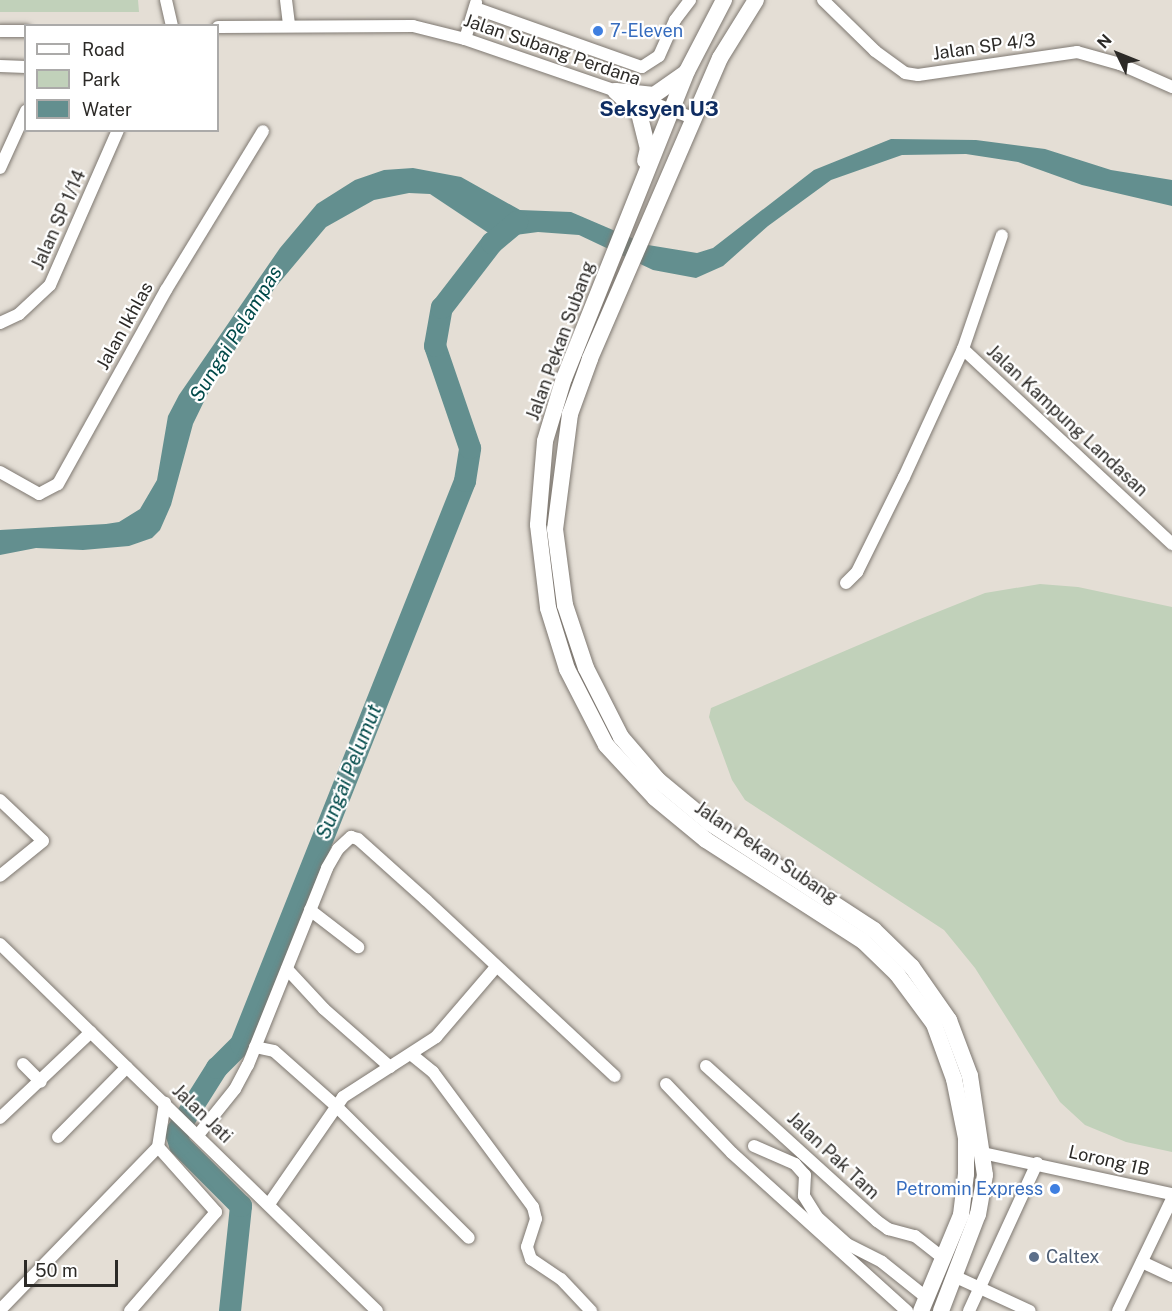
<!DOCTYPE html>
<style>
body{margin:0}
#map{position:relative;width:1172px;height:1311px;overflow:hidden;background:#e4ded5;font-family:"Public Sans",sans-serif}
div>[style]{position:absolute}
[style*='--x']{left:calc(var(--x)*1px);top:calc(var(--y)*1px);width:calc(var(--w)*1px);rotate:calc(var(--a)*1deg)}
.green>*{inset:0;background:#c1d1ba}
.water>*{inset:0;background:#638f8f}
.river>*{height:22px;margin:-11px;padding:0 11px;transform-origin:11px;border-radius:11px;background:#638f8f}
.roads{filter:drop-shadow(0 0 2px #7e7871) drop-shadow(0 0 2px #7e7871)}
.minor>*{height:12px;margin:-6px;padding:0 6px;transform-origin:6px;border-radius:6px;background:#fff}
.major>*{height:16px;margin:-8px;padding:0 8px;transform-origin:8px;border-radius:8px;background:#fff}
.dots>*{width:16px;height:16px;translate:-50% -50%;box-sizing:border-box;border:3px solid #fff;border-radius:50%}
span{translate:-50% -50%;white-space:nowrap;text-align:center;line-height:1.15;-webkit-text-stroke:4.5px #fff;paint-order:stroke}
.shop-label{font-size:18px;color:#366cbe}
.left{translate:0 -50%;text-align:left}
.right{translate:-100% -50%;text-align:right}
.street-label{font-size:18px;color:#2c2a27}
.service-label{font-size:18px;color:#4e5e75}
.water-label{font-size:20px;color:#004949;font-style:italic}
.quarter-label{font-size:21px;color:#0f2d62;font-weight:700}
.legend{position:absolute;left:24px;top:24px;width:195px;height:108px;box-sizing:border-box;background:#fff;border:2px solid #abaaa9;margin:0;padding:8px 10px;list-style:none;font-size:18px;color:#2c2a27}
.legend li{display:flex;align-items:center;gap:12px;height:30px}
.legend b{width:30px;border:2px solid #abaaa9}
.north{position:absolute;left:1088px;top:24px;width:60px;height:60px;-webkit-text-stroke:4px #fff;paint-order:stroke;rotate:313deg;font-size:16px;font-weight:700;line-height:24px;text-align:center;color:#2c2a27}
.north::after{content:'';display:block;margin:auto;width:21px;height:27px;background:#2c2a27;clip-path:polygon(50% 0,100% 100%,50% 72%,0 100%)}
.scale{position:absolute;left:24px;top:1260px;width:94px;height:27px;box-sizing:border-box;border:3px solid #2c2a27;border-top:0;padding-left:8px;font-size:18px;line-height:21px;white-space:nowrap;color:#2c2a27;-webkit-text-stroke:4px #fff;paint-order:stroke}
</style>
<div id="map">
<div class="green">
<div style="clip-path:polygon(0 0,138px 0,139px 12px,0 12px)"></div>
<div style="clip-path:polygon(1040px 584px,1078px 587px,1172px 607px,1172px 1152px,1126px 1142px,1085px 1125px,1060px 1102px,975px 968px,944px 930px,745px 800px,732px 780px,709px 717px,711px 708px,915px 621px,985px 593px)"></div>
</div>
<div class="water">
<div style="clip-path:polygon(891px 139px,976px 140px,1045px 149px,1111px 170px,1172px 180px,1172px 206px,1082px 185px,1018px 162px,966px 154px,902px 155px,831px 180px,768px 226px,723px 266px,696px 278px,653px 270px,579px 235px,538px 232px,508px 236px,487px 232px,430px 194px,409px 193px,374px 200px,326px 227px,274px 289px,211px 387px,193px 424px,171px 505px,160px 530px,152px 538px,129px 546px,83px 550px,36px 548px,0 555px,0 530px,106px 524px,119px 522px,140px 509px,157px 480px,168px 416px,179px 395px,280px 248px,317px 204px,355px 180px,384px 170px,413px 168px,461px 177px,520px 210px,571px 212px,648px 245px,697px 253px,713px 248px,814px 170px)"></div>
</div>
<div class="river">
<div style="--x:230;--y:1311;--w:106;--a:-84"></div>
<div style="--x:241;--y:1206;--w:86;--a:-135"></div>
<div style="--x:180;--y:1145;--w:13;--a:-108"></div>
<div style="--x:176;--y:1133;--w:77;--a:-57.8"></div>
<div style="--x:217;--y:1068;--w:34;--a:-45"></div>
<div style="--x:241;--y:1044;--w:606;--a:-68.3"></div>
<div style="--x:465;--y:481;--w:33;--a:-81"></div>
<div style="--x:470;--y:448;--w:108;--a:-108.9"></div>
<div style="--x:435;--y:346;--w:39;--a:-80"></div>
<div style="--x:442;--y:308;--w:82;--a:-52.4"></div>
<div style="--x:492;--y:243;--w:33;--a:-40"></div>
</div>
<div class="roads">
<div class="minor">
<div style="--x:166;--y:0;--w:27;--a:77"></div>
<div style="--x:286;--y:0;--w:26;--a:83"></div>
<div style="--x:823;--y:0;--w:73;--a:44.4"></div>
<div style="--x:875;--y:51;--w:37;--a:36"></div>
<div style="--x:905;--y:73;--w:13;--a:9"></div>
<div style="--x:918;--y:75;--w:161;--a:-8.2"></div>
<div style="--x:1077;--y:52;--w:45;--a:15.6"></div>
<div style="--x:1120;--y:64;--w:57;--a:23.9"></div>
<div style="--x:475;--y:8;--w:177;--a:19.5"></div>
<div style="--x:642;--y:67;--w:20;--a:-33"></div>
<div style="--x:659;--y:56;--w:39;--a:-66"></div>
<div style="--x:675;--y:20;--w:25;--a:-53"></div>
<div style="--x:218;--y:27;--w:195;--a:-0.3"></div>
<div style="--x:413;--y:26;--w:54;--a:14"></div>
<div style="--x:465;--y:39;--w:166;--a:19"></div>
<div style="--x:0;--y:31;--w:26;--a:0"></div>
<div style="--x:465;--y:39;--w:38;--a:-73"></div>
<div style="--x:0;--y:66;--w:26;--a:2"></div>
<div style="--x:639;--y:98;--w:58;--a:20.3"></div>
<div style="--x:0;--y:168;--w:63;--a:-65.5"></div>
<div style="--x:0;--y:323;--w:21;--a:-25"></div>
<div style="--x:19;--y:314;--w:42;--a:-43.1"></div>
<div style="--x:50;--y:285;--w:169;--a:-66.3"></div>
<div style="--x:963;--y:349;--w:286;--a:43"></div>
<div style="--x:0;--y:472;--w:45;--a:29.4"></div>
<div style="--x:39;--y:494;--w:21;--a:-28"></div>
<div style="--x:58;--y:484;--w:222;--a:-60.9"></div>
<div style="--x:166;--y:290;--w:186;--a:-58.6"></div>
<div style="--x:846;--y:583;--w:16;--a:-45"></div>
<div style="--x:857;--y:572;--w:106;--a:-63.7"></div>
<div style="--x:904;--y:477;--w:141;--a:-65.3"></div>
<div style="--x:963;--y:349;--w:120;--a:-71.1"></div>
<div style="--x:0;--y:800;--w:59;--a:43.6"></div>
<div style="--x:43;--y:841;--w:55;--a:140.9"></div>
<div style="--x:310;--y:910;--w:61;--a:37.6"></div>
<div style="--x:0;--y:944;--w:526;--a:44.23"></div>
<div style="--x:287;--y:969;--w:54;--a:47.2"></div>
<div style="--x:324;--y:1009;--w:88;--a:41.3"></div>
<div style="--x:255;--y:1047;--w:19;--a:12"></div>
<div style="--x:274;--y:1051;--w:83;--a:41.6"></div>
<div style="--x:336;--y:1106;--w:187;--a:44.8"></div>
<div style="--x:412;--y:1055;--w:27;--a:39"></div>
<div style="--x:433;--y:1072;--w:168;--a:53.5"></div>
<div style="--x:533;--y:1207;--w:12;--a:76"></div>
<div style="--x:536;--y:1219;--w:29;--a:108"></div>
<div style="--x:527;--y:1247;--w:13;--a:72"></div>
<div style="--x:531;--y:1259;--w:36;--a:34"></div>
<div style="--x:561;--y:1279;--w:44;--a:46.8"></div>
<div style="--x:23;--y:1064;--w:25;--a:45"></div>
<div style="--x:706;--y:1066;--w:231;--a:42.2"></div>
<div style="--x:877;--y:1221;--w:14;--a:36"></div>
<div style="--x:888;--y:1229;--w:28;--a:15"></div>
<div style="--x:915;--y:1236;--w:36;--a:38"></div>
<div style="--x:666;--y:1084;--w:95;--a:46.3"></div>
<div style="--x:732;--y:1153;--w:236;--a:42.1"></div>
<div style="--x:0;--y:1118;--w:125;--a:-43.4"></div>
<div style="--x:198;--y:1135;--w:59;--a:-51.2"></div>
<div style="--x:235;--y:1089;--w:27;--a:-62"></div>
<div style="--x:248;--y:1065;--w:212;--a:-68.1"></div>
<div style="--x:327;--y:868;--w:22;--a:-60"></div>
<div style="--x:338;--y:849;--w:18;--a:-43"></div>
<div style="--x:351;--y:837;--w:7;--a:16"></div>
<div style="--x:358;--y:839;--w:91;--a:41.9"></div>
<div style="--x:426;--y:900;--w:258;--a:43"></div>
<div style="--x:58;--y:1137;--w:98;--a:-45.4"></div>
<div style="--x:754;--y:1146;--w:45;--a:23.7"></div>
<div style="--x:795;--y:1164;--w:15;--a:48"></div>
<div style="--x:805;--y:1175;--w:21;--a:93"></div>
<div style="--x:804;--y:1196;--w:25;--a:58"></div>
<div style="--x:817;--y:1217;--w:40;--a:42"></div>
<div style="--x:847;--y:1244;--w:39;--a:27"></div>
<div style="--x:882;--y:1262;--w:58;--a:38.7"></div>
<div style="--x:982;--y:1153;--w:194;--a:12.2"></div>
<div style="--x:269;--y:1204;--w:130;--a:-55.3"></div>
<div style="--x:343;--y:1097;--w:111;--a:-32.8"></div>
<div style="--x:436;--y:1037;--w:92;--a:-49.4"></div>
<div style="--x:1142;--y:1262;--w:33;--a:25"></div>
<div style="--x:956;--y:1277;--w:81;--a:24.7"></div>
<div style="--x:0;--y:1310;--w:227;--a:-45.9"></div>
<div style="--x:158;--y:1147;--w:45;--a:-81"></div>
<div style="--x:130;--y:1311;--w:131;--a:-49"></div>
<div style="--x:216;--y:1212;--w:87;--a:-131.7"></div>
<div style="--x:969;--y:1311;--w:163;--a:-65.3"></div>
<div style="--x:1118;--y:1311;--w:124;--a:-64.3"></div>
</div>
<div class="major">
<div style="--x:724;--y:0;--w:80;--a:117.5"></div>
<div style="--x:687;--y:71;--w:331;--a:111.8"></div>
<div style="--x:564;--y:378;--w:66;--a:106.8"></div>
<div style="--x:545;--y:441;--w:84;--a:94.8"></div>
<div style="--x:538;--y:525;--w:84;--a:83.1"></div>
<div style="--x:548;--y:608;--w:64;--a:72.7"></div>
<div style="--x:567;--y:669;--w:85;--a:62.8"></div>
<div style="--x:606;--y:745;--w:72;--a:47.2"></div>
<div style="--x:655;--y:798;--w:66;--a:39.5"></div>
<div style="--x:706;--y:840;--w:187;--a:32.8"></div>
<div style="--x:863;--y:941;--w:47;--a:44.1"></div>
<div style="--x:897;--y:974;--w:62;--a:53.5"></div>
<div style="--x:934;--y:1024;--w:59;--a:70"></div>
<div style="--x:954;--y:1079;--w:60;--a:78.5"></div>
<div style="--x:966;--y:1138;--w:36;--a:90"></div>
<div style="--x:966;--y:1174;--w:41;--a:97"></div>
<div style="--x:961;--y:1215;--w:104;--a:112.6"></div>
<div style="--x:756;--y:0;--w:68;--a:121.8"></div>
<div style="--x:720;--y:58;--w:328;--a:113.4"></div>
<div style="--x:590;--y:359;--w:59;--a:110"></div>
<div style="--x:570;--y:414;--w:116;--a:97.4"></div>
<div style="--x:555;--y:529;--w:77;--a:82.5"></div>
<div style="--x:565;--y:605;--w:66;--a:71.6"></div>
<div style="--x:586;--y:668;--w:77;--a:63.1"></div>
<div style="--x:621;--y:737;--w:57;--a:49.3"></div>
<div style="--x:658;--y:780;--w:67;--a:39.6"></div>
<div style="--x:710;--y:823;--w:196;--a:33.1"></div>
<div style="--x:874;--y:930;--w:53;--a:44.2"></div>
<div style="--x:912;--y:967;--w:65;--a:55.1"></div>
<div style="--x:949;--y:1020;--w:60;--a:69.4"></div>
<div style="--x:970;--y:1076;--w:100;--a:81.4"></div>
<div style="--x:985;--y:1175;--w:40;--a:100"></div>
<div style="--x:978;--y:1214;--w:104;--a:110.9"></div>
<div style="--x:615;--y:91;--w:33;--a:43"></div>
<div style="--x:639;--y:113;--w:36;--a:76"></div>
<div style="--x:648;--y:148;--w:13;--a:103"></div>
<div style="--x:616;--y:91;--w:38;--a:6"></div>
<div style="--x:654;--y:95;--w:37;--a:-35"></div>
</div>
</div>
<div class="dots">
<div style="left:598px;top:31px;background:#3f7fe0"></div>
<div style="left:1055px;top:1189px;background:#3f7fe0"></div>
<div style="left:1034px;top:1257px;background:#5c6f8a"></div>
</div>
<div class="shop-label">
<span class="left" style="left:610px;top:31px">7-Eleven</span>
<span class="right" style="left:1043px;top:1189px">Petromin Express</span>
</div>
<div class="street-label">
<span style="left:984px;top:47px;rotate:-8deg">Jalan SP 4/3</span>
<span style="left:552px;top:50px;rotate:19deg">Jalan Subang Perdana</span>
<span style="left:59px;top:220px;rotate:-66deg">Jalan SP 1/14</span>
<span style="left:125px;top:326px;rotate:-61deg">Jalan Ikhlas</span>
<span style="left:561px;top:341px;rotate:-70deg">Jalan Pekan Subang</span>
<span style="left:1067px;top:421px;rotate:43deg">Jalan Kampung Landasan</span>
<span style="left:766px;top:853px;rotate:34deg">Jalan Pekan Subang</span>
<span style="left:202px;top:1114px;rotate:44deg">Jalan Jati</span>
<span style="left:833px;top:1156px;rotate:43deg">Jalan Pak Tam</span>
<span style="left:1109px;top:1161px;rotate:13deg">Lorong 1B</span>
</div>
<div class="service-label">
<span class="left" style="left:1046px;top:1257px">Caltex</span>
</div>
<div class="water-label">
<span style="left:236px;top:334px;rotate:-58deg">Sungai Pelampas</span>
<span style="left:349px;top:772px;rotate:-68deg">Sungai Pelumut</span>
</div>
<div class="quarter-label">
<span style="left:659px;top:109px">Seksyen U3</span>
</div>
<ul class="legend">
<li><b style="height:8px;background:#fff"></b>Road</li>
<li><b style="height:16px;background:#c1d1ba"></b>Park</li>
<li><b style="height:16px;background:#638f8f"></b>Water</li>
</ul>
<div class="north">N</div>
<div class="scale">50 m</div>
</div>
